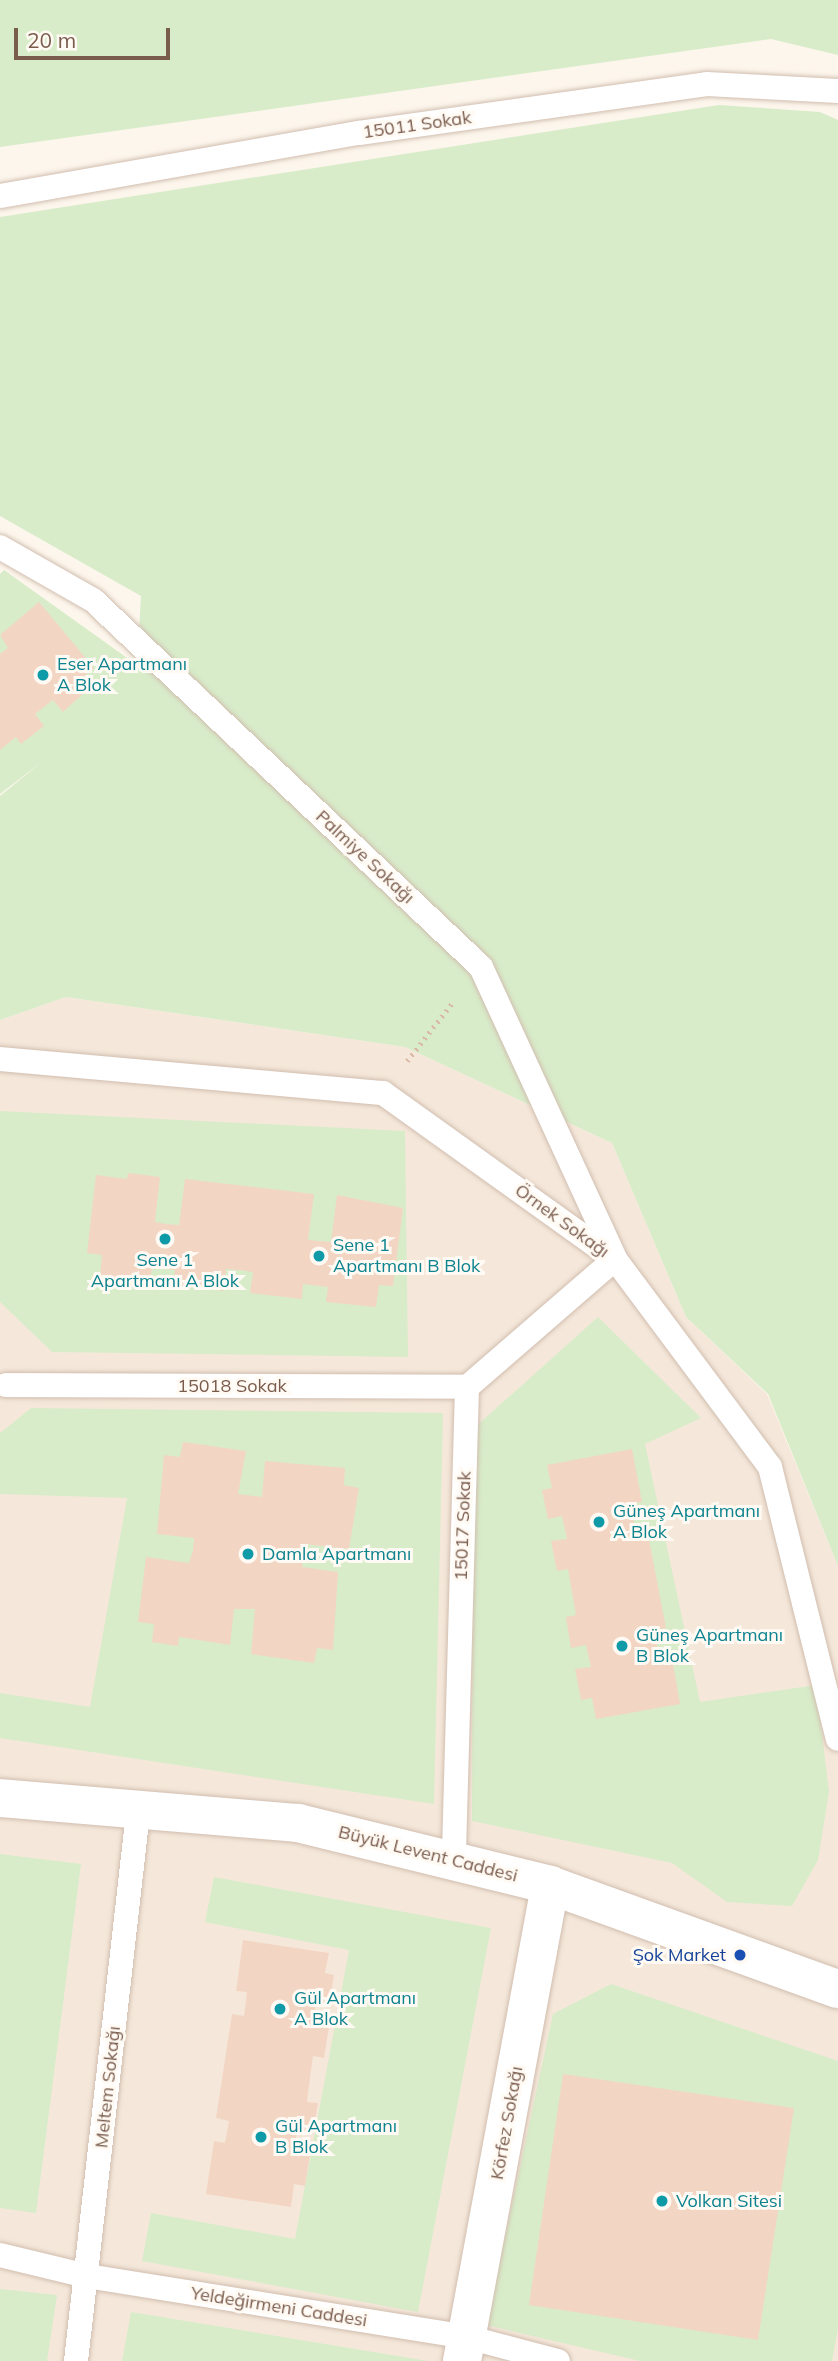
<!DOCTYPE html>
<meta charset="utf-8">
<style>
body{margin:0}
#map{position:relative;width:838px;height:2361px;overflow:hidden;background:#fdf6ec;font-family:Mulish,sans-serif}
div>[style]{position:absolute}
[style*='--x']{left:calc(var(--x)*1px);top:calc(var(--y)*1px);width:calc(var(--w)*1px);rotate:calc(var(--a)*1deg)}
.residential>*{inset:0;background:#f5e8da}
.green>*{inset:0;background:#d8ecc9}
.building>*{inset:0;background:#f3d5c3}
.path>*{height:4.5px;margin-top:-2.25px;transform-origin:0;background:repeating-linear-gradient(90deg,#d9b8a5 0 2px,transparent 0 7px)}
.roads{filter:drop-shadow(0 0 2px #d1beb0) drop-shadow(0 0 2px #d1beb0)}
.lane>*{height:24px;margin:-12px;padding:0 12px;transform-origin:12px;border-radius:12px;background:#fff}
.street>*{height:38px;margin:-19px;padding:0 19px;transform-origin:19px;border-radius:19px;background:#fff}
.secondary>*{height:38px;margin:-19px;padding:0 19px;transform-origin:19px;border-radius:19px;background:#fff}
.dots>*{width:19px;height:19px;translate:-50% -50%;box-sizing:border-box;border:4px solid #fffaf3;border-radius:50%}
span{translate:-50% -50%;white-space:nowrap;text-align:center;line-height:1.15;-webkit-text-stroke:6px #fffaf3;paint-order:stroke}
.street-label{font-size:18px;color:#7a5c4d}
.culture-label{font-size:18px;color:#0d838f}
.left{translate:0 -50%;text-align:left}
.transit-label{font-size:18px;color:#164399}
.right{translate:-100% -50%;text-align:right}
.scale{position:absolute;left:14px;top:28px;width:156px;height:32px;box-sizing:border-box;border:4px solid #7a5c4d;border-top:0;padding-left:9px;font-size:21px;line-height:24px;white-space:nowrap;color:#7a5c4d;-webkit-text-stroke:5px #fffaf3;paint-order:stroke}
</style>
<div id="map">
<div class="residential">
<div style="clip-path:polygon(66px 997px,405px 1047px,612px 1143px,686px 1317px,767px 1394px,838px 1566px,838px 2361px,0 2361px,0 1020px)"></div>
</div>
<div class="green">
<div style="clip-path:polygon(0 0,838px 0,838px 55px,771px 39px,0 147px)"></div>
<div style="clip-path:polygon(719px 105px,820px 112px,838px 120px,838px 1566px,768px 1394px,686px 1317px,612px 1143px,405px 1047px,66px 997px,0 1020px,0 796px,43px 761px,0 794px,0 574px,4px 570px,137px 665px,141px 596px,0 516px,0 217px)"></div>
<div style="clip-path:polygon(0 1111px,405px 1131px,408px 1357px,52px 1352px,0 1302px)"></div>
<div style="clip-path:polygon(598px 1317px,701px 1418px,645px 1444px,700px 1702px,816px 1685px,829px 1792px,818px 1860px,792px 1906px,727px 1902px,672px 1863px,472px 1821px,473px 1429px)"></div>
<div style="clip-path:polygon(31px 1408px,443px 1413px,434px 1804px,0 1738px,0 1693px,90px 1707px,127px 1498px,0 1494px,0 1433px)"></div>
<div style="clip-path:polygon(0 1854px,81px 1864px,36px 2213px,0 2208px)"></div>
<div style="clip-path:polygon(214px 1877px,491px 1928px,418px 2312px,142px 2261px,151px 2213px,295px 2239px,349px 1950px,205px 1922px)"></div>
<div style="clip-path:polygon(611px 1984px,838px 2061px,838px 2328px,832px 2361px,640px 2361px,486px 2325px,553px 2014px)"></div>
<div style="clip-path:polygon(0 2289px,57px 2295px,47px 2361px,0 2361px)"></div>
<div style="clip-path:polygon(131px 2312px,428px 2361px,122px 2361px)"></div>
</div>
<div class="building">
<div style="clip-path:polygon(39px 602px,94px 668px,77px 682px,85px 692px,63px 712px,53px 700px,35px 714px,44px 726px,21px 744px,16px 737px,0 750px,0 654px,8px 648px,0 635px)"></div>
<div style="clip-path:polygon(128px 1173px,160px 1177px,155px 1222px,165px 1224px,179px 1225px,185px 1179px,314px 1194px,308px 1240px,331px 1242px,337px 1195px,403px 1208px,393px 1286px,379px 1285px,376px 1307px,326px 1302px,328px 1287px,303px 1284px,302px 1299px,250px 1293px,253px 1272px,239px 1270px,226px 1269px,224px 1291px,173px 1285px,175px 1270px,152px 1267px,150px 1283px,100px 1277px,102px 1255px,87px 1253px,96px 1175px,127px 1179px)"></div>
<div style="clip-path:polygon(183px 1442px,246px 1451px,238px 1494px,262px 1497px,265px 1461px,345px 1468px,344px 1485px,359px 1488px,349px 1549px,305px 1544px,302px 1567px,338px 1572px,333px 1650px,317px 1648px,314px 1663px,251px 1654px,255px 1609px,234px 1609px,230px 1645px,179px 1637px,178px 1646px,152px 1642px,154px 1624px,138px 1622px,146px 1557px,189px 1563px,193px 1551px,194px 1538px,157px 1534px,164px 1455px,180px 1457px)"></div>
<div style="clip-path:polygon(632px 1449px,642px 1502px,631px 1504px,632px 1514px,635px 1526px,646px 1524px,666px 1628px,654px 1630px,656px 1640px,659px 1654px,671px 1652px,680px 1704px,596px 1719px,592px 1698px,581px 1700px,575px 1669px,591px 1667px,586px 1645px,571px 1648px,566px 1617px,576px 1615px,568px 1569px,557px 1571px,551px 1541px,567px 1539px,562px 1516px,548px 1519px,542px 1490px,552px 1488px,547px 1465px)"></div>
<div style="clip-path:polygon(243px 1940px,329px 1953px,325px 1973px,334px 1975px,329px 2004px,316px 2001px,313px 2025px,329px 2027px,324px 2058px,313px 2056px,310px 2078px,307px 2102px,318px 2103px,313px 2132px,297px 2130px,294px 2153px,310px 2155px,305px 2186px,294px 2184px,291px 2207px,206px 2194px,214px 2141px,225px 2143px,229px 2121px,216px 2118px,232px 2014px,244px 2016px,247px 1992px,236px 1991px)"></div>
<div style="clip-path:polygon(563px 2074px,794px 2108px,758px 2340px,529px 2305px)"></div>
</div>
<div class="path">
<div style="--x:407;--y:1061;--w:75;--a:-52.1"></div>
</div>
<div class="roads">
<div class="lane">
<div style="--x:0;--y:196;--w:364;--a:-10"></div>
<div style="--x:359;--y:133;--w:351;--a:-8"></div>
<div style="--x:707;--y:84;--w:131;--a:3.1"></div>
<div style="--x:0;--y:547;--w:107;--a:29.7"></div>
<div style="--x:93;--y:600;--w:534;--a:43.41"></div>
<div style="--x:481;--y:967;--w:321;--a:65.3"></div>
<div style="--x:615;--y:1259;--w:196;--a:139.1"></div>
<div style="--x:467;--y:1387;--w:474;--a:91.6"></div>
<div style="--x:0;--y:1059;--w:385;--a:5.1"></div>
<div style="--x:383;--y:1093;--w:285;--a:35.6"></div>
<div style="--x:615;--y:1259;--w:259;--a:53.3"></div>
<div style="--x:770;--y:1467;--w:280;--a:76"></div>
<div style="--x:6;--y:1385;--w:461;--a:0.2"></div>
<div style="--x:0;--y:2255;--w:89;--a:13.6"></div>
<div style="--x:87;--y:2276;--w:385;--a:9.1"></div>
<div style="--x:467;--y:2337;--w:94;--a:14.8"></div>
<div style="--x:76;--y:2361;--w:551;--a:-83.55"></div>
</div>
<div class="street">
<div style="--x:462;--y:2361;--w:484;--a:-79.5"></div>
</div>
<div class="secondary">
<div style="--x:0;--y:1798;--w:299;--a:4.8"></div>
<div style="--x:298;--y:1823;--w:260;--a:13.8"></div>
<div style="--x:550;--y:1885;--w:306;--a:19.9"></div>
</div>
</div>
<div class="dots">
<div style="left:43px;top:675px;background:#0f9aa8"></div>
<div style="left:165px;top:1239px;background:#0f9aa8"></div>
<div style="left:319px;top:1256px;background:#0f9aa8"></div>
<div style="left:599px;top:1522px;background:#0f9aa8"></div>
<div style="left:248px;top:1554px;background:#0f9aa8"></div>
<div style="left:622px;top:1646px;background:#0f9aa8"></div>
<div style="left:740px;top:1955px;background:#1a4fb4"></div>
<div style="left:280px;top:2009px;background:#0f9aa8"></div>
<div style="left:261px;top:2137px;background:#0f9aa8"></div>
<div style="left:662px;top:2201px;background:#0f9aa8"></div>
</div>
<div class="street-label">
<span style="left:417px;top:125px;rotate:-8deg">15011 Sokak</span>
<span style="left:365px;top:857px;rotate:43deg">Palmiye Sokağı</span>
<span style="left:562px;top:1221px;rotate:36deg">Örnek Sokağı</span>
<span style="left:232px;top:1386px">15018 Sokak</span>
<span style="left:463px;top:1526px;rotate:-88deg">15017 Sokak</span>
<span style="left:428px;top:1854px;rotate:14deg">Büyük Levent Caddesi</span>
<span style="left:108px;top:2087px;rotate:-84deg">Meltem Sokağı</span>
<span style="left:507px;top:2123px;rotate:-80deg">Körfez Sokağı</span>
<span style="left:279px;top:2307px;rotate:9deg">Yeldeğirmeni Caddesi</span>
</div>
<div class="culture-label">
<span class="left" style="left:57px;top:675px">Eser Apartmanı<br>A Blok</span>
<span class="left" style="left:333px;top:1256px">Sene 1<br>Apartmanı B Blok</span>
<span style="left:165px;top:1271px">Sene 1<br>Apartmanı A Blok</span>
<span class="left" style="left:613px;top:1522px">Güneş Apartmanı<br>A Blok</span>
<span class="left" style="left:262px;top:1554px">Damla Apartmanı</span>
<span class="left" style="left:636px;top:1646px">Güneş Apartmanı<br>B Blok</span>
<span class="left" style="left:294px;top:2009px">Gül Apartmanı<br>A Blok</span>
<span class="left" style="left:275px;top:2137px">Gül Apartmanı<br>B Blok</span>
<span class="left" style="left:676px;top:2201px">Volkan Sitesi</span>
</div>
<div class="transit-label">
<span class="right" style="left:726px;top:1955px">Şok Market</span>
</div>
<div class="scale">20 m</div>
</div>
